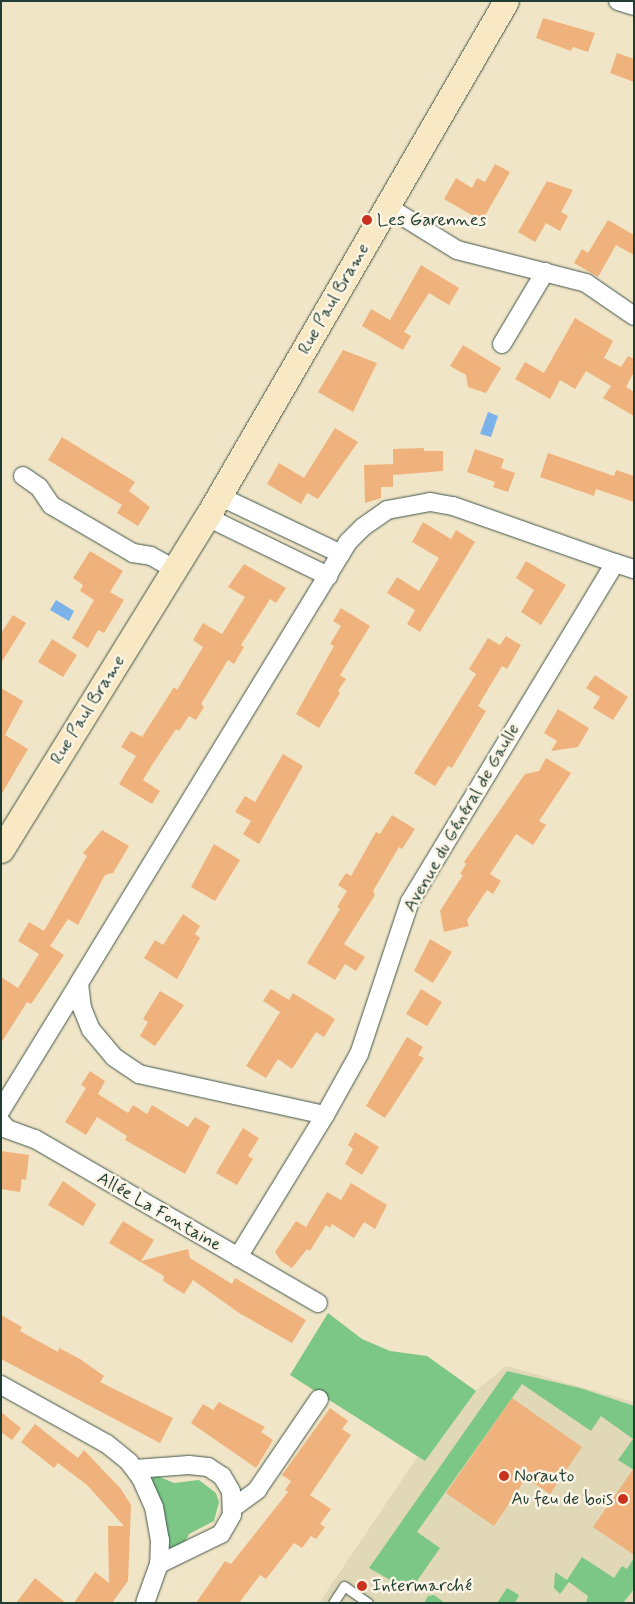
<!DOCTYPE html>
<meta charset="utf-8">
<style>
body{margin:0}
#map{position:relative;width:635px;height:1604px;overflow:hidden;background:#f1e5c7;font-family:Mynerve,sans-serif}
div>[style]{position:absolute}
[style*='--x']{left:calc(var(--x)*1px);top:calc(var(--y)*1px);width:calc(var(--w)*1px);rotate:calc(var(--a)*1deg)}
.built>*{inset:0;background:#e1d8b7}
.green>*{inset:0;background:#7cc785}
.water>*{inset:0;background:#7bb2ea}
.building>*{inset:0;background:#efb27c}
.roads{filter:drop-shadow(0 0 1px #3e564a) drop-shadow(0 0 1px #3e564a)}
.lane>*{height:9px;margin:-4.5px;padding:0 4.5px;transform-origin:4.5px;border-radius:4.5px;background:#fff}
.street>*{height:18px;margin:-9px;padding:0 9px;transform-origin:9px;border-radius:9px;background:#fff}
.secondary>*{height:25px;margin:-12.5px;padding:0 12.5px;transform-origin:12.5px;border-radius:12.5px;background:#f8e8c3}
.dots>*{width:14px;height:14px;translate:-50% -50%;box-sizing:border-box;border:2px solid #fcf5e5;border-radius:50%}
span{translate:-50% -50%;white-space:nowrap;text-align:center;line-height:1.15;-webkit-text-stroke:5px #fcf5e5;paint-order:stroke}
.poi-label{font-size:18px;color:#1f3d34}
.left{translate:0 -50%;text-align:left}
.right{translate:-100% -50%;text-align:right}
.street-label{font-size:18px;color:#1f3d34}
.frame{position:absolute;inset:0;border:2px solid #1f3d34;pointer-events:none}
</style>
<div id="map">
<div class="built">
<div style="clip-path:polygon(506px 1366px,634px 1402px,634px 1603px,319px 1603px,418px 1456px,425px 1461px,476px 1391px)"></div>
</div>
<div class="green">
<div style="clip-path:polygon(328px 1313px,362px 1339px,390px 1351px,427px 1356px,476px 1391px,425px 1461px,290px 1375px)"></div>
<div style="clip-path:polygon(507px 1371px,580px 1388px,634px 1406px,634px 1470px,618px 1460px,633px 1439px,601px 1416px,591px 1431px,522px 1384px,417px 1532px,440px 1548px,410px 1591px,369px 1568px)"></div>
<div style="clip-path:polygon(155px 1475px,174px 1483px,199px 1480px,216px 1493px,219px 1502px,214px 1521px,189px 1534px,185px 1542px,172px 1548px,168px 1547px,150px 1482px)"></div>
<div style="clip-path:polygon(582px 1557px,614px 1578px,622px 1566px,627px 1569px,634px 1558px,634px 1589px,623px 1603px,586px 1603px,588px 1596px,569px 1582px,560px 1594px,554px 1588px,555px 1572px,567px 1580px)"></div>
<div style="clip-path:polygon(507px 1588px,519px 1595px,515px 1603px,497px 1603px)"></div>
<div style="clip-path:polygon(434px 1595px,445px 1603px,424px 1603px,428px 1596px)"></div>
</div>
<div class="water">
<div style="clip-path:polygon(488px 412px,498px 416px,491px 437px,480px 434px)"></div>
<div style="clip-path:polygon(56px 600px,74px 611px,69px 621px,50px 610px)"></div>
</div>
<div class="building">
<div style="clip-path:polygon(543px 18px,595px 33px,588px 52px,573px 47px,571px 51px,536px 38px)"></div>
<div style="clip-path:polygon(617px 53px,634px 59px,634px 82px,610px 73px)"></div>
<div style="clip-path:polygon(495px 164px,510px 172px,482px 221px,444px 199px,456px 178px,472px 188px,477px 178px,485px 182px)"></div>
<div style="clip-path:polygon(547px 181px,573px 190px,561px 212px,568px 216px,560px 231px,546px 223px,535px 242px,518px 232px)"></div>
<div style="clip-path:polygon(608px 220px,634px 235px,634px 255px,616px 245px,598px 277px,574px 263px,582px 249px,588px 253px)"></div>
<div style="clip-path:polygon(421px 265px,459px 288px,449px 305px,429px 293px,404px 332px,411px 336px,403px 350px,362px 326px,371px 309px,390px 320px)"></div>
<div style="clip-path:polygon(575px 318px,613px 341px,604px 358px,621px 367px,628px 356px,634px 359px,634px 372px,626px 387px,634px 392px,634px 416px,603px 398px,611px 386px,586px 371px,575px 389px,560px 380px,550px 399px,515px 379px,525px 362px,544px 373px)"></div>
<div style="clip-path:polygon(463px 345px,501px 368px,486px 393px,468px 387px,466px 375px,450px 366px)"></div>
<div style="clip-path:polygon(343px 350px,377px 363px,353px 412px,318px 392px)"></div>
<div style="clip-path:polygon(335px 428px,358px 442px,318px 499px,307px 493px,301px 504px,267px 484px,279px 463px,304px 478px)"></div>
<div style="clip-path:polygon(62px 437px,135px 482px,129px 491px,150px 507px,138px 526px,117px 513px,122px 505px,48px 460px)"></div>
<div style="clip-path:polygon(424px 448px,424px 451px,443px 451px,443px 471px,393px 475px,393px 487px,381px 487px,381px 498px,365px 503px,364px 465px,393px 464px,393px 449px)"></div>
<div style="clip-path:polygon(475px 449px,504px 459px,501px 468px,515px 473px,508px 492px,493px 487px,495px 482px,467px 472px)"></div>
<div style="clip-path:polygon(548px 453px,614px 476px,616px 470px,634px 476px,634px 502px,596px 489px,594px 496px,540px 477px)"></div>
<div style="clip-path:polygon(423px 522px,451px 539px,456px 530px,475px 542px,420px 632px,407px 624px,415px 610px,387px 593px,397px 577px,419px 591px,439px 558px,412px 542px)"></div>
<div style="clip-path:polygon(90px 551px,123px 571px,110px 592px,124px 600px,104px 633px,98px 630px,88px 648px,72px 638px,94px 600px,80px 591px,83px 585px,73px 578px)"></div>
<div style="clip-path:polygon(526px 561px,566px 585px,541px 625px,521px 612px,534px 590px,516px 578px)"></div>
<div style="clip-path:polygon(244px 564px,286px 588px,276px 603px,270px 599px,241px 645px,244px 647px,234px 664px,228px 660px,201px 704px,204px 707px,196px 720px,189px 716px,179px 731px,176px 729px,152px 765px,143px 780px,160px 791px,152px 804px,119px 784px,136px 756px,121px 747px,131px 731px,142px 737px,174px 687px,177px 690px,203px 647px,193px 640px,203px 623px,222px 634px,245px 597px,228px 587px)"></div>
<div style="clip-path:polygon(341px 608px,370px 626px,340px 675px,346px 679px,338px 691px,340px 693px,319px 728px,296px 714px,334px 646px,330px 644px,341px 626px,333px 621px)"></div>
<div style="clip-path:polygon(13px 615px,26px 623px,1px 663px,1px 633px)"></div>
<div style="clip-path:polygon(506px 636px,521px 645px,507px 669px,502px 666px,478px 706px,486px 711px,452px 768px,448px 766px,435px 786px,414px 773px,476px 674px,469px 669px,488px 638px,500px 645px)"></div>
<div style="clip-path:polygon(52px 639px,77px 655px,63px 677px,38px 662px)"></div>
<div style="clip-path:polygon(595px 675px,628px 697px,613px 720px,593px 708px,600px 697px,586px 688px)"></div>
<div style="clip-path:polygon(1px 688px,23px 701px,5px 735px,28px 749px,1px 795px)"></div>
<div style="clip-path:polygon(558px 709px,589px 728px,578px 747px,551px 751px,557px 741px,544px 733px)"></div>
<div style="clip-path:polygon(283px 754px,303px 766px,259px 844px,243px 834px,251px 821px,235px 812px,245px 796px,255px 802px)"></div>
<div style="clip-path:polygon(546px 758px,571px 773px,539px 821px,546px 825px,533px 845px,516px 834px,490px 874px,501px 881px,493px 894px,487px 890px,467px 920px,469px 926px,444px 932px,440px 911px,463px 875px,460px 874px,466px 864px,464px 862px,525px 774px,539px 771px)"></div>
<div style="clip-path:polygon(392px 815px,415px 829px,402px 849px,399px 847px,373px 891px,375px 895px,344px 944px,365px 957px,356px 971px,345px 964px,335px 980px,307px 963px,340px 909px,337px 907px,347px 891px,338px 885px,346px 873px,351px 876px,376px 832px,380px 834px)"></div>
<div style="clip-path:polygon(102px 830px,129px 846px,113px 873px,105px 875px,78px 925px,68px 919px,50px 946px,64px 955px,31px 1004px,27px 1002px,1px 1043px,1px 977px,18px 988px,39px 954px,18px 941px,29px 922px,44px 931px,87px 856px,83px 853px)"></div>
<div style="clip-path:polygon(214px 844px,240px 860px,215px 901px,191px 887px)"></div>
<div style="clip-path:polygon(183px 914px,200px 926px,195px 934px,200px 938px,177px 979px,144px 958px,155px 940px,163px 945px)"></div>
<div style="clip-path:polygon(430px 939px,452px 952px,433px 983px,414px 971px)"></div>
<div style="clip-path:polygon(271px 989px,289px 1000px,293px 993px,335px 1019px,324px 1037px,316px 1032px,292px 1069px,278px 1059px,266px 1078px,246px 1066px,280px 1012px,263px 1001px)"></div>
<div style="clip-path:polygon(421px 989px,442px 1002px,427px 1026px,406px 1014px)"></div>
<div style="clip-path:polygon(160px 991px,184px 1005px,155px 1046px,140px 1036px,148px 1022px,143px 1019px)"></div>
<div style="clip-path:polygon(407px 1037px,423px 1047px,418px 1055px,424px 1058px,385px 1118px,366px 1106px)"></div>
<div style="clip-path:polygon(90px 1071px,105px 1081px,98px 1094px,128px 1113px,133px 1105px,147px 1114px,152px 1105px,188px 1127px,195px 1117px,210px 1126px,185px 1174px,125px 1140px,127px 1136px,97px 1117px,86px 1135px,65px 1122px,86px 1088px,81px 1085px)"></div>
<div style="clip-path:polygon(243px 1128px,259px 1138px,248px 1156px,253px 1159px,237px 1185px,216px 1173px)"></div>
<div style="clip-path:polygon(355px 1132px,379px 1147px,362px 1175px,345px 1164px,353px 1149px,348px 1145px)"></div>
<div style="clip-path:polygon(1px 1151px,29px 1155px,26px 1180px,22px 1179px,20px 1192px,1px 1189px)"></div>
<div style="clip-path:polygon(63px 1181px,96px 1204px,83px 1226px,48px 1205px)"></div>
<div style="clip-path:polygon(351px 1183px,387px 1205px,375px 1229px,364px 1222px,354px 1238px,332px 1224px,330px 1228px,326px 1225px,310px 1251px,307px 1249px,292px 1268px,281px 1261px,275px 1252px,296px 1221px,306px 1227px,327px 1192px,341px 1200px)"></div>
<div style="clip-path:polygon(123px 1221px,154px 1240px,141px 1261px,188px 1249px,190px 1258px,232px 1284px,235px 1278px,306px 1320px,292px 1343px,239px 1313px,193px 1280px,184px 1294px,163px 1281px,164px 1276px,109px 1243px)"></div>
<div style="clip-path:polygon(1px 1315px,22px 1327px,20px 1331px,58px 1352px,59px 1348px,80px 1359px,104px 1376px,100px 1382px,173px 1418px,160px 1443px,1px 1359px)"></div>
<div style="clip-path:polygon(512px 1398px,582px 1447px,550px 1494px,526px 1478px,494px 1526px,446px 1493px)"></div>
<div style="clip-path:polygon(219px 1402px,265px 1427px,261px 1432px,273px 1440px,256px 1468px,191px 1423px,203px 1404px,213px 1410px)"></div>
<div style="clip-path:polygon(330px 1408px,348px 1421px,342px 1429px,351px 1435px,310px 1495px,331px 1509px,320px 1524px,325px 1527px,316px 1539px,311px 1536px,302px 1548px,294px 1543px,266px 1579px,260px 1575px,239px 1603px,196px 1603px,225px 1561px,231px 1564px,288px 1492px,285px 1490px,291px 1481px,282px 1475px)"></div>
<div style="clip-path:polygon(1px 1412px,21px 1428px,12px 1440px,1px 1432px)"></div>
<div style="clip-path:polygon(35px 1424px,78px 1458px,84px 1450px,121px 1489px,131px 1505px,128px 1581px,112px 1603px,74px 1603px,95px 1572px,109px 1583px,108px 1526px,124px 1526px,87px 1485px,58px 1463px,54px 1468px,21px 1442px)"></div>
<div style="clip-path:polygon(634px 1468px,634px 1555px,593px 1527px)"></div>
<div style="clip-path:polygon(35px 1578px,66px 1603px,16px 1603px)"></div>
</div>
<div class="roads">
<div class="lane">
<div style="--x:333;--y:1603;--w:20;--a:-57"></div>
<div style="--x:344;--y:1586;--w:29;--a:35"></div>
</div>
<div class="street">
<div style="--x:618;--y:1;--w:17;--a:17"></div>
<div style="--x:388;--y:207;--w:81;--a:31.9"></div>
<div style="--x:457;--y:250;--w:133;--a:14.3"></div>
<div style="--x:586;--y:283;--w:58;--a:34.5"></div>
<div style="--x:502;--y:344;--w:84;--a:-59.2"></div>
<div style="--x:23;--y:476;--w:19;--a:35"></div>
<div style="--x:39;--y:487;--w:22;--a:56"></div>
<div style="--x:51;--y:505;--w:95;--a:30.3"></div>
<div style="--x:133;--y:553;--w:18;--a:9"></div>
<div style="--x:151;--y:556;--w:26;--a:29"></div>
<div style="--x:219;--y:496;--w:135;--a:25.4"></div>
<div style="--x:430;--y:502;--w:23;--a:10"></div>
<div style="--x:453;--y:506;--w:172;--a:19.4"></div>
<div style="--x:615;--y:563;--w:395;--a:121.2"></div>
<div style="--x:410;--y:901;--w:161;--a:108.4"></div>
<div style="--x:359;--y:1054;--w:70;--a:119.1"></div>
<div style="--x:325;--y:1115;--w:190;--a:-167.6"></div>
<div style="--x:139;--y:1074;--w:30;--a:-146"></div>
<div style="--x:114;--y:1057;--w:35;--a:-130"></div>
<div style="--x:91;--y:1030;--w:24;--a:-112"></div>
<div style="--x:82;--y:1008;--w:25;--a:-97"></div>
<div style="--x:79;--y:983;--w:517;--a:-58.62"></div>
<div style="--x:348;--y:542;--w:21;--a:-45"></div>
<div style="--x:363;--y:527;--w:29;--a:-35"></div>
<div style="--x:387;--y:510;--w:44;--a:-10.5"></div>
<div style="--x:207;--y:517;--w:135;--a:26"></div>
<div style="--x:615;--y:563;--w:20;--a:18"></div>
<div style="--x:1;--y:1110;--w:149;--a:-58.4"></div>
<div style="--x:1;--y:1122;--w:9;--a:49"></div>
<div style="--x:7;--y:1129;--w:30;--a:20"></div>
<div style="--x:35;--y:1139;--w:327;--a:30.1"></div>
<div style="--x:238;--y:1257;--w:167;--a:-58.5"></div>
<div style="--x:1;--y:1385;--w:121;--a:29.1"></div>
<div style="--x:107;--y:1444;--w:28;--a:39"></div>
<div style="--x:129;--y:1462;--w:20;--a:53"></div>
<div style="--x:141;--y:1478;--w:32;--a:66"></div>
<div style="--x:154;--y:1507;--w:34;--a:80"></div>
<div style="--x:160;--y:1540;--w:24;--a:92"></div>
<div style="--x:159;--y:1564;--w:41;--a:109.7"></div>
<div style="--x:135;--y:1469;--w:54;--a:-4.2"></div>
<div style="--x:189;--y:1465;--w:19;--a:6"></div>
<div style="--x:208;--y:1467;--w:17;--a:33"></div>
<div style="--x:222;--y:1476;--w:17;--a:59"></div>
<div style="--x:231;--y:1491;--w:24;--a:88"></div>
<div style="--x:232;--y:1515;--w:22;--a:120"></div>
<div style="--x:221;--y:1534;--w:69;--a:154.2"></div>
<div style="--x:234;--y:1507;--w:29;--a:-36"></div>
<div style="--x:257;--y:1490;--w:110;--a:-55.7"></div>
</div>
<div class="secondary">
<div style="--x:1;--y:850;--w:392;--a:-58.3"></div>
<div style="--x:207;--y:517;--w:596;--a:-59.91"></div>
</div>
</div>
<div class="dots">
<div style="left:367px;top:220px;background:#c8321e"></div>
<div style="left:504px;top:1476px;background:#c8321e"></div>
<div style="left:623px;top:1499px;background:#c8321e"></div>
<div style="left:362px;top:1586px;background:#c8321e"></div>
</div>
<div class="poi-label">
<span class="left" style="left:377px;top:220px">Les Garennes</span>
<span class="left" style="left:514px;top:1476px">Norauto</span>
<span class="right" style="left:613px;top:1499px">Au feu de bois</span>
<span class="left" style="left:372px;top:1586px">Intermarché</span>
</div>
<div class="street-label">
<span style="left:334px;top:299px;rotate:-60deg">Rue Paul Brame</span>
<span style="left:88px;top:710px;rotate:-58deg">Rue Paul Brame</span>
<span style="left:462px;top:818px;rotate:-60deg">Avenue du Général de Gaulle</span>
<span style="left:159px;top:1212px;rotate:30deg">Allée La Fontaine</span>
</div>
<div class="frame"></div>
</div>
